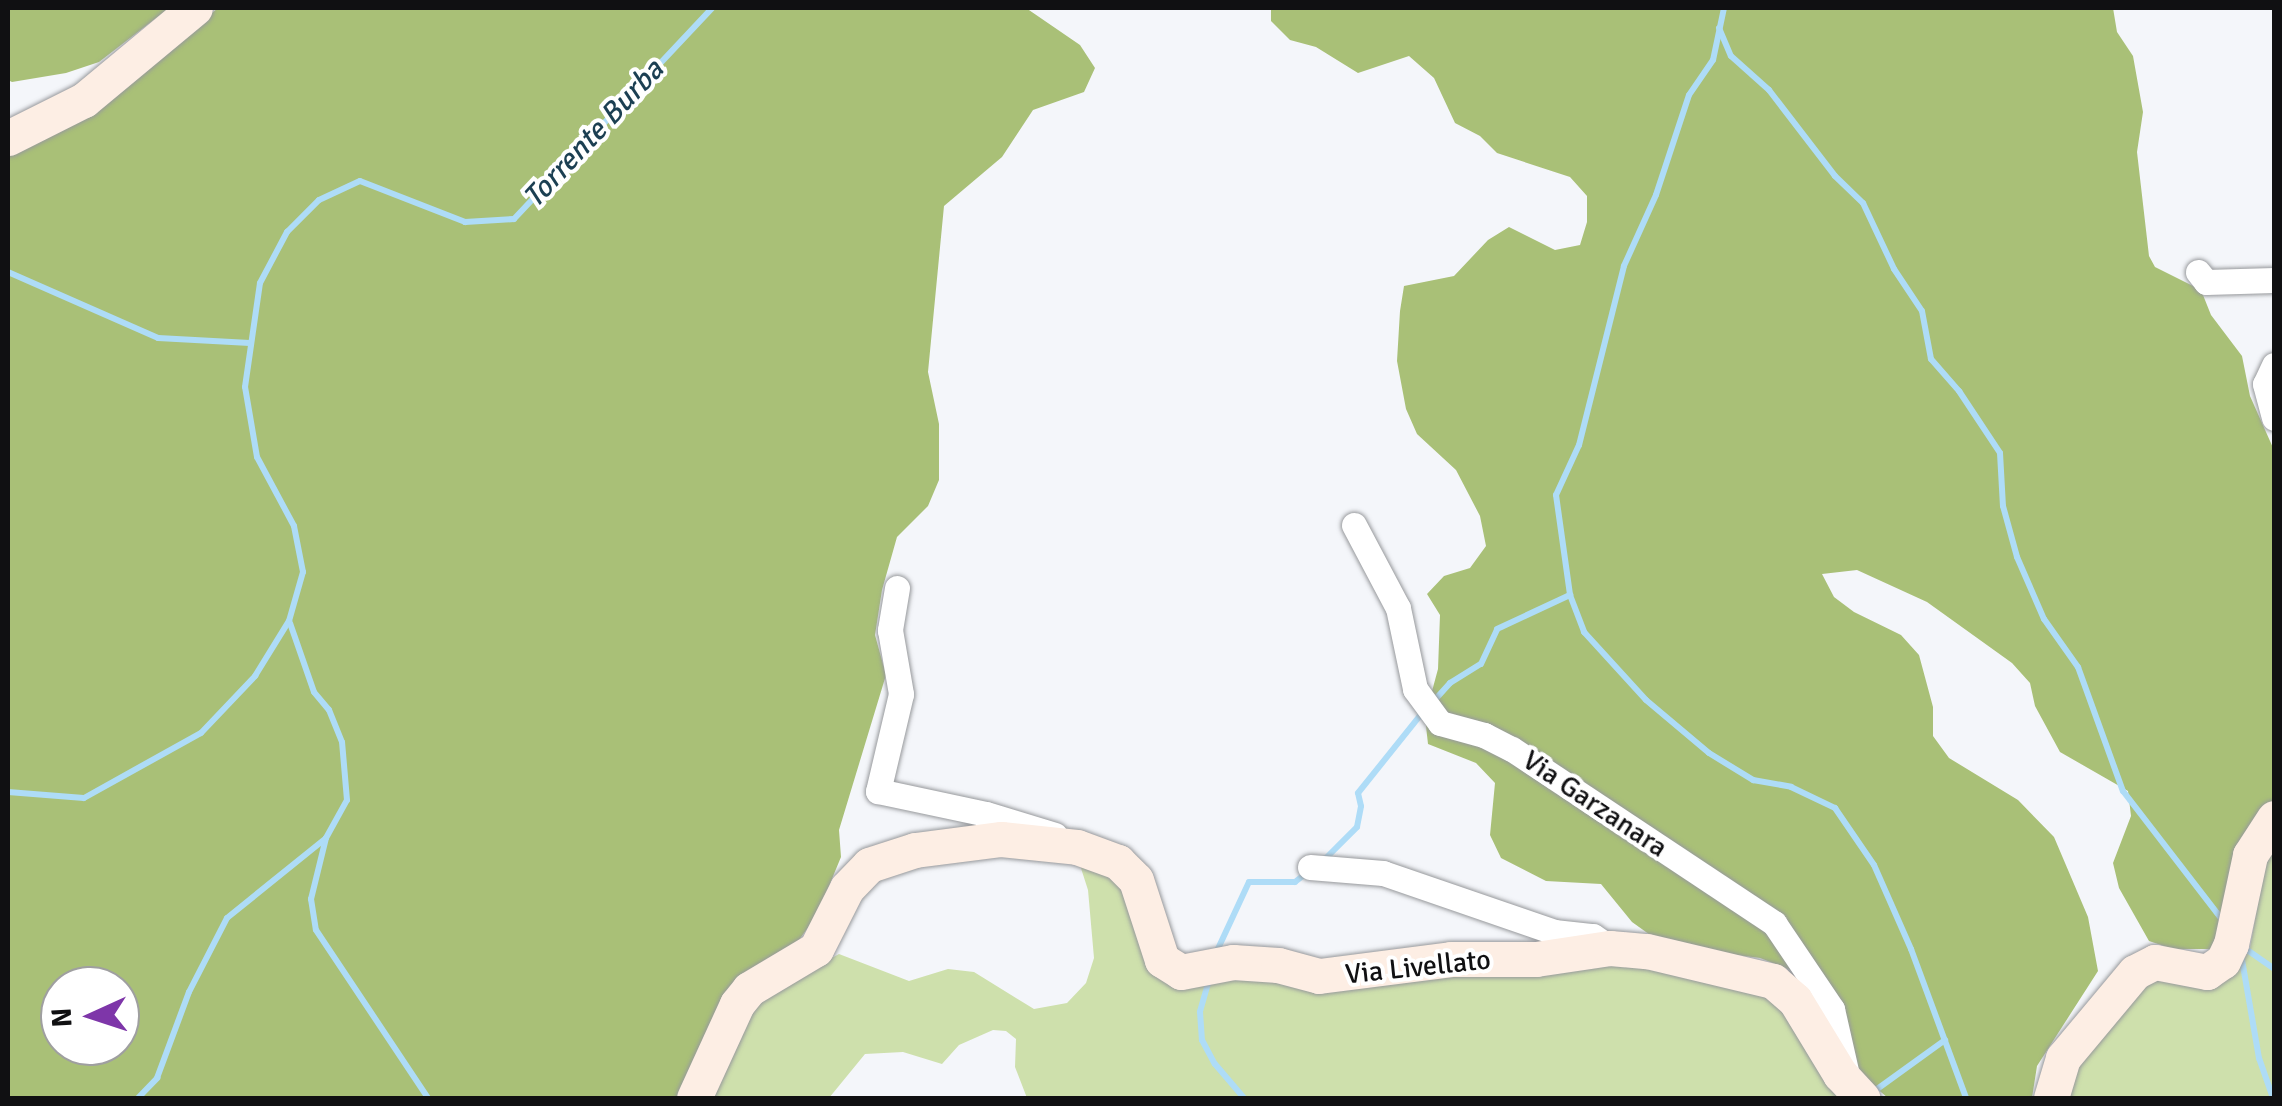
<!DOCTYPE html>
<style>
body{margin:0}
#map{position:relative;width:2282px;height:1106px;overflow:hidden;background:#f4f6fa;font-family:Signika,sans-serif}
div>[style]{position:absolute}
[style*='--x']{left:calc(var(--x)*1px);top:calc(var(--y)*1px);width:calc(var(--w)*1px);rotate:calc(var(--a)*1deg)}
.green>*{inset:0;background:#cee0ac}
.forest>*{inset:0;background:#a9c077}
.stream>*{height:6px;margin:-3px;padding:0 3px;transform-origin:3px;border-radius:3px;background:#aedcf7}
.roads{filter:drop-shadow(0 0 2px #97999c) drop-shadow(0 0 2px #97999c)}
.street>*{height:25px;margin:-12.5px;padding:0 12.5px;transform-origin:12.5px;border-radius:12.5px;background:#fff}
.secondary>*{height:35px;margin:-17.5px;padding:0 17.5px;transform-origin:17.5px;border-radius:17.5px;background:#fdeee4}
span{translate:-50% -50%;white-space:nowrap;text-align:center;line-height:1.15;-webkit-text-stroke:8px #fff;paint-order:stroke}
.street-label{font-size:28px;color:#101012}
.water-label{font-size:30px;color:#1b3f52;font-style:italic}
.frame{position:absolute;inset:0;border:10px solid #101012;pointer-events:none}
.north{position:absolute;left:40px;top:966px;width:100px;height:100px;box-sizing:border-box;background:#fff;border:2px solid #9f9fa0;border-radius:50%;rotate:267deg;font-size:28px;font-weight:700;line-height:40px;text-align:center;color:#101012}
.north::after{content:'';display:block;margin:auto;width:35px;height:45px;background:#7e36a9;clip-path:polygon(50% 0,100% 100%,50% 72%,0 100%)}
</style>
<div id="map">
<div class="green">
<div style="clip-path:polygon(2274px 840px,2274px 1098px,2059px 1098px,2064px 1079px,2150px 979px,2227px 979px,2238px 971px,2250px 948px,2267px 852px)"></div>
<div style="clip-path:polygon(1078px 859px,1096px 866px,1124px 890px,1142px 950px,1424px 975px,1630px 960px,1762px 989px,1784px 1002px,1852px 1098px,1027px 1098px,1015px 1067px,1016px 1039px,1006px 1031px,993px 1030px,959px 1045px,942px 1064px,903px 1052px,865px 1054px,829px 1098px,707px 1098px,746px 1015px,771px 991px,839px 954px,909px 981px,948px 969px,974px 972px,1034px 1009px,1067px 1003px,1086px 983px,1094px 958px,1088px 890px)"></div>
</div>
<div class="forest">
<div style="clip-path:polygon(8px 8px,169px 8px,99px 62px,66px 73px,12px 82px,8px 80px)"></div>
<div style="clip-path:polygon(evenodd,218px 8px,1026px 8px,1080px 45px,1095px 68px,1084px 92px,1033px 110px,1002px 157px,944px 206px,928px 372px,939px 424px,939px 480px,928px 506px,897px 537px,882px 590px,875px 635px,886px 675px,839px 830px,841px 857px,817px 915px,685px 1098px,8px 1098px,8px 153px,98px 106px,218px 8px,60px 986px,120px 986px,120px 1046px,60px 1046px,60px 986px)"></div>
<div style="clip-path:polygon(1271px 8px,2113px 8px,2117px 32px,2133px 56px,2143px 112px,2137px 152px,2149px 256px,2155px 267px,2201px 290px,2211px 315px,2242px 356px,2250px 396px,2274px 450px,2274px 799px,2238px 848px,2225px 913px,2211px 949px,2173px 949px,2149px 941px,2119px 888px,2113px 863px,2131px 816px,2128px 791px,2060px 752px,2035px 706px,2030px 683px,2012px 663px,1927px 602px,1857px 570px,1822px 574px,1834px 597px,1854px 612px,1901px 635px,1919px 655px,1933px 707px,1933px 736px,1949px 758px,2018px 800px,2054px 837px,2088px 917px,2098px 971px,2037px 1066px,2032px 1098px,1888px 1098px,1850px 1066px,1809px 977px,1760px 958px,1689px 949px,1653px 937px,1632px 922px,1601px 884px,1546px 881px,1501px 858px,1490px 835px,1495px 783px,1476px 763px,1428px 744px,1425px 717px,1438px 669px,1440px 615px,1427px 594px,1444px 576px,1470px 568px,1486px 546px,1480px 516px,1456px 470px,1417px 434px,1406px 409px,1397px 361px,1400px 311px,1404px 286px,1454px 276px,1488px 240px,1509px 227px,1555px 250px,1580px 245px,1587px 222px,1587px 196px,1570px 177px,1497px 153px,1480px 136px,1455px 123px,1434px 78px,1409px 56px,1358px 73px,1316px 47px,1290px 40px,1271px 21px)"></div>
</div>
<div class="stream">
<div style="--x:1724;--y:8;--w:53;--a:101.9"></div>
<div style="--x:1713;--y:60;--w:42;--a:124.4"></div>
<div style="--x:1689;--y:95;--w:105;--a:108.3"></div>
<div style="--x:1656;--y:195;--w:78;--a:114.3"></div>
<div style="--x:1624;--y:266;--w:185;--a:104.1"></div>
<div style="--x:1579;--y:445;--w:55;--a:114.7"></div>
<div style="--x:1556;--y:495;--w:101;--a:82"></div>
<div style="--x:1570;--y:595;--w:40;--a:69"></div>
<div style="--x:1584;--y:632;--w:92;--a:47.6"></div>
<div style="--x:1646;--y:700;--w:82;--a:40.1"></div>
<div style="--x:1709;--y:753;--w:52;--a:31.5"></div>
<div style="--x:1753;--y:780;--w:39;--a:10"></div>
<div style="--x:1791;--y:787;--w:49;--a:25.5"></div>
<div style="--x:1835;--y:808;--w:69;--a:55.6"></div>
<div style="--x:1874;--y:865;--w:92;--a:66.2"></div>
<div style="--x:1911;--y:949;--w:159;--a:69.7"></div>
<div style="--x:1719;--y:28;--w:30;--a:67"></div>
<div style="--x:1731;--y:56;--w:51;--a:41.8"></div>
<div style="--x:1769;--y:90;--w:108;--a:52.5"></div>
<div style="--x:1835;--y:176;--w:39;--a:44"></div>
<div style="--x:1863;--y:203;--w:73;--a:64.8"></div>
<div style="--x:1894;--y:269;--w:50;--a:56.3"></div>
<div style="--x:1922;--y:311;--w:49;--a:79.4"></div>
<div style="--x:1931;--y:359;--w:43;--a:48.8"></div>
<div style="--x:1959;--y:391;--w:74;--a:56.5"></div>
<div style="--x:2000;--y:453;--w:53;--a:86.8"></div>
<div style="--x:2003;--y:506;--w:53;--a:74.6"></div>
<div style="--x:2017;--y:557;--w:68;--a:66.5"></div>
<div style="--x:2044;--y:619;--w:59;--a:54.7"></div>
<div style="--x:2078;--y:667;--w:132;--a:70.1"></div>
<div style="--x:2123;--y:791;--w:164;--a:52.4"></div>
<div style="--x:8;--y:272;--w:164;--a:23.7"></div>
<div style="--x:158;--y:338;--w:92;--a:3.1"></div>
<div style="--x:1432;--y:703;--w:27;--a:-48"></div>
<div style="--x:1450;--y:683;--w:36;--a:-32"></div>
<div style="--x:1481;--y:664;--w:38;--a:-65"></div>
<div style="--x:1497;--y:629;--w:81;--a:-25"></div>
<div style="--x:8;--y:792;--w:76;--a:4.5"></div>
<div style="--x:84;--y:798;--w:134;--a:-29.1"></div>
<div style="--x:201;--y:733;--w:79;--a:-46.5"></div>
<div style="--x:255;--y:676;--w:65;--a:-58.3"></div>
<div style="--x:289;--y:621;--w:51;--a:-74.1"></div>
<div style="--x:303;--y:572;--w:47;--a:-101.1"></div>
<div style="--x:294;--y:526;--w:78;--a:-118.2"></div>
<div style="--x:257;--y:457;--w:71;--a:-99.7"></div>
<div style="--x:245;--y:387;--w:105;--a:-81.8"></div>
<div style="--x:260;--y:283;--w:58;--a:-62.1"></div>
<div style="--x:287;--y:232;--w:45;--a:-45"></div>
<div style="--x:319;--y:200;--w:45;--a:-24.9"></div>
<div style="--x:360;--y:181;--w:113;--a:21.3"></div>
<div style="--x:465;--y:222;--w:49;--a:-3.5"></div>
<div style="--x:514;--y:219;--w:289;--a:-46.8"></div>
<div style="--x:326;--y:838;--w:63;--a:103.8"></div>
<div style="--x:311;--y:899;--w:31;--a:81"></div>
<div style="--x:316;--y:930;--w:202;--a:56.3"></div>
<div style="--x:1323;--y:861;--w:48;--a:-45"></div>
<div style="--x:1357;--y:827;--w:21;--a:-79"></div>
<div style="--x:1361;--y:806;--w:13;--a:-103"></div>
<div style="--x:1358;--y:793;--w:104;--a:-51.3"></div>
<div style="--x:2243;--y:947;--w:38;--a:35"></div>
<div style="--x:1216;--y:953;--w:78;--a:-65.1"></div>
<div style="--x:1249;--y:882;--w:46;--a:0"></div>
<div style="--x:1295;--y:882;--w:18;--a:-38"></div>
<div style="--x:2241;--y:954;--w:106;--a:80.2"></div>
<div style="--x:2259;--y:1058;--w:42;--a:70.7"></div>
<div style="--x:1209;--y:980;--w:33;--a:106"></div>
<div style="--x:1200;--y:1012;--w:28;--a:86"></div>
<div style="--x:1202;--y:1040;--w:27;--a:62"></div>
<div style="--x:1215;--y:1064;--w:45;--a:49.5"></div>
<div style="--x:1873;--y:1092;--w:89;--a:-35.8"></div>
<div style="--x:138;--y:1098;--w:28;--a:-46"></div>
<div style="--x:157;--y:1078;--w:92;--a:-69.6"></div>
<div style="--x:189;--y:992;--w:83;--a:-62.8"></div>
<div style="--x:227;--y:918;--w:127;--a:-38.9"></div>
<div style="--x:326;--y:838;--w:43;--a:-61.1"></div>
<div style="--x:347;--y:800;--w:58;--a:-94.9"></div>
<div style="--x:342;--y:742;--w:35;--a:-112"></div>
<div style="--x:329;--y:710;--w:23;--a:-130"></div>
<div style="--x:314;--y:692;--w:73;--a:-109.2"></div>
</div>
<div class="roads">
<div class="street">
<div style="--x:2198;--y:272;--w:13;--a:51"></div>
<div style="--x:2206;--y:282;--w:68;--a:-1.7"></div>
<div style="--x:2274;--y:365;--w:21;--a:115"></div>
<div style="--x:2265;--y:384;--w:35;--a:75"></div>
<div style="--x:1354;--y:525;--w:94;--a:62.1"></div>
<div style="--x:1398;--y:608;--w:83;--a:78.1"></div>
<div style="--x:1415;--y:689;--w:42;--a:53.7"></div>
<div style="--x:1440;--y:723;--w:46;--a:15.3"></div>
<div style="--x:1484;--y:735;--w:31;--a:27"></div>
<div style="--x:1512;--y:749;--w:315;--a:33.6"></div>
<div style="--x:1774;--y:923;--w:104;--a:56"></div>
<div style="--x:1832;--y:1009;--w:68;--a:77.2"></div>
<div style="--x:897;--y:588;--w:43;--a:99.5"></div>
<div style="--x:890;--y:630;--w:65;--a:80.2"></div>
<div style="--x:901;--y:694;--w:100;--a:103.3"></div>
<div style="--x:878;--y:791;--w:110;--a:12"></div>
<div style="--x:986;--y:814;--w:72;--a:16.9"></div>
<div style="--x:1310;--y:867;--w:73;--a:4.7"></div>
<div style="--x:1383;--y:873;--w:181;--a:19"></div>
<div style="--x:1554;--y:932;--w:39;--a:6"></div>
<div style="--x:1593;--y:936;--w:21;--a:35"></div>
</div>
<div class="secondary">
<div style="--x:8;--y:138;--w:85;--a:-26.6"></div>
<div style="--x:84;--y:100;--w:144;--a:-39.7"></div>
<div style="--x:694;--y:1098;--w:103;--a:-65.4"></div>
<div style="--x:737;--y:1004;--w:19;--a:-51"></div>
<div style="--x:749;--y:989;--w:78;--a:-30.8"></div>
<div style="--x:816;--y:949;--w:68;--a:-63.1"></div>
<div style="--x:847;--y:888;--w:32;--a:-46"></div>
<div style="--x:869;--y:865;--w:48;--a:-18.1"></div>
<div style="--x:915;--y:850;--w:87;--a:-7.3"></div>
<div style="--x:1001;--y:839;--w:76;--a:6"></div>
<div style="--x:1077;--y:847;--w:44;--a:20.1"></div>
<div style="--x:1118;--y:862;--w:25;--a:45"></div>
<div style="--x:1136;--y:880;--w:84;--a:72"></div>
<div style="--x:1162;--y:960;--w:22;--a:32"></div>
<div style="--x:1181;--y:972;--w:53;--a:-10.9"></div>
<div style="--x:1233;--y:962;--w:45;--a:3.8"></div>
<div style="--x:1278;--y:965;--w:42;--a:15"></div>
<div style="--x:1319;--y:976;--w:133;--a:-7.3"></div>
<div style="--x:1451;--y:959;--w:85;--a:0"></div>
<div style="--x:1536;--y:959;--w:75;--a:-8.5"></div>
<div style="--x:1610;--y:948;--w:37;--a:5"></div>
<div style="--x:1647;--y:951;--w:130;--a:13.4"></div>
<div style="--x:1773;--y:981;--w:29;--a:41"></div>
<div style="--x:1795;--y:1000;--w:87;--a:58.7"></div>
<div style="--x:1840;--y:1074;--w:33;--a:47"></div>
<div style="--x:2051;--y:1098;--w:42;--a:-73.3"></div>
<div style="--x:2063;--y:1058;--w:112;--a:-50.1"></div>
<div style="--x:2135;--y:972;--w:22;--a:-27"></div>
<div style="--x:2155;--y:962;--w:53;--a:10.9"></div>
<div style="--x:2207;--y:972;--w:19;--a:-35"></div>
<div style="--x:2223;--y:961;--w:19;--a:-65"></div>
<div style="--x:2231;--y:944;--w:91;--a:-77.9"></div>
<div style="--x:2250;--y:855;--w:44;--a:-57"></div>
</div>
</div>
<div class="street-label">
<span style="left:1595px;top:804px;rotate:34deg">Via Garzanara</span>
<span style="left:1418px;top:967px;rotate:-6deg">Via Livellato</span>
</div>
<div class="water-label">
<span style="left:594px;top:134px;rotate:-47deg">Torrente Burba</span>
</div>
<div class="frame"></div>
<div class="north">N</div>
</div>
